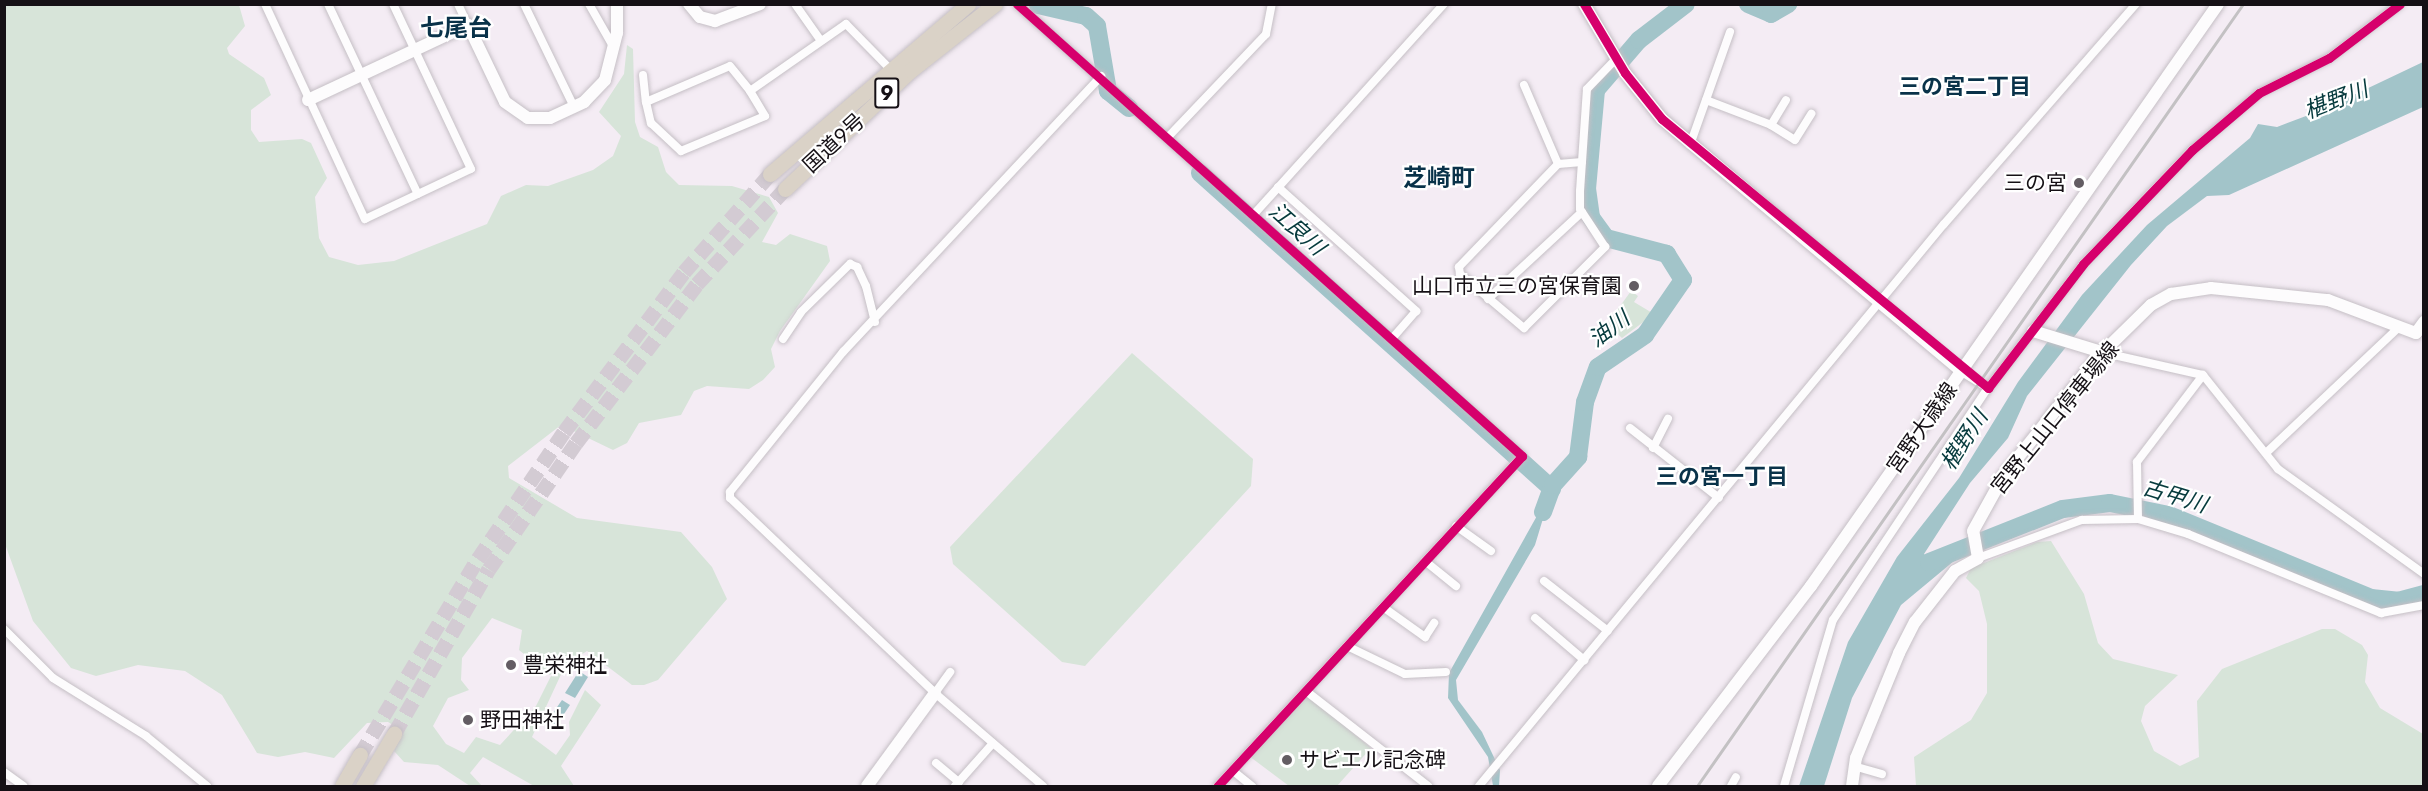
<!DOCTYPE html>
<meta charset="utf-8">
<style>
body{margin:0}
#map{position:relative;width:2428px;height:791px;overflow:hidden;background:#f4ecf4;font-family:Jost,"Noto Sans JP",sans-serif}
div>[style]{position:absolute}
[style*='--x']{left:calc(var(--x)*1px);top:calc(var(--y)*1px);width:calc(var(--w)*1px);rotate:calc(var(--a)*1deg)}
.green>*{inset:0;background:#d7e4d9}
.water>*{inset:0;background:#a2c4c9}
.river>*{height:18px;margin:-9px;padding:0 9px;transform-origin:9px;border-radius:9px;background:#a2c4c9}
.highway-tunnel>*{height:15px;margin-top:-7.5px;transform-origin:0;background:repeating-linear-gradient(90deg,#d3cbd3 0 15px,transparent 0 23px)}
.roads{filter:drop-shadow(0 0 2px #c5bfc5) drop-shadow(0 0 2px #c5bfc5)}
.street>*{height:8px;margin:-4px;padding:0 4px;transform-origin:4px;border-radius:4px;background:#fdfcfd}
.secondary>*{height:12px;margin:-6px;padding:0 6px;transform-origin:6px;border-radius:6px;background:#fdfcfd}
.highway>*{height:15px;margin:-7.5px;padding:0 7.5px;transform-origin:7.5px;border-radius:7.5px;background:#dad2c7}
.rail>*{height:3px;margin:-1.5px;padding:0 1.5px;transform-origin:1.5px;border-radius:1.5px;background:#c3c1c3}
.cycleway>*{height:9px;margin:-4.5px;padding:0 4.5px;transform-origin:4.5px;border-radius:4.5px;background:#d6006c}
.dots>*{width:16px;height:16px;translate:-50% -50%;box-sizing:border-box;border:3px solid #fff;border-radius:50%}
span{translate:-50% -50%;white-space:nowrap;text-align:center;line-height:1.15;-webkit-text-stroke:4.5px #fff;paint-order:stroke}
.shield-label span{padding:2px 4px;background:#fff;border:2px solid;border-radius:4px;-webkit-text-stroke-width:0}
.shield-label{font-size:20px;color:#151015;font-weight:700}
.street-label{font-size:21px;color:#151015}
.poi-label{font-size:21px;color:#151015}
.right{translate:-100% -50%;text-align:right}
.left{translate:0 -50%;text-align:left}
.neighbourhood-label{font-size:22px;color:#093249;font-weight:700}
.water-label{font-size:22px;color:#063a3d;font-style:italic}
.quarter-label{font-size:24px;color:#093249;font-weight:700}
.frame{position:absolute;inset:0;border:6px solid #151015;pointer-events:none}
</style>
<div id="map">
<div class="green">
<div style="clip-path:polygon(5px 5px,239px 5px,245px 26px,227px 48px,229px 54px,264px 78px,271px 95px,251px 110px,251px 130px,259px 142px,302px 139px,311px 143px,327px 178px,315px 197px,319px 238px,329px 257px,358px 265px,394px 261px,487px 224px,501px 196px,526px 185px,548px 186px,593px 170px,613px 156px,621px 136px,599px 112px,624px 74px,627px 45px,633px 49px,635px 122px,640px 137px,658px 147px,666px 172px,679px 185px,732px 186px,769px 197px,778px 213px,762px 242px,776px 245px,790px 234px,827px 246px,830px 261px,780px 331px,771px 349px,775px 367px,763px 380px,749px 389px,707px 386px,694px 391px,681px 415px,639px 423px,627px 443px,613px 450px,561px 425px,508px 466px,509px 478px,577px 518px,681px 532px,712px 567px,727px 599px,658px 680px,644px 685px,632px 685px,587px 651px,550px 675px,519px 650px,522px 630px,492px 618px,462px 658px,461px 680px,469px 690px,448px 698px,433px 726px,446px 744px,464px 753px,476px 737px,500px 745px,536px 706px,551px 676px,564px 668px,532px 737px,556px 755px,570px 735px,569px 722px,585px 690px,601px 705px,561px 766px,574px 786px,534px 786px,483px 757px,470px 773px,482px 786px,470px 786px,438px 765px,404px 762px,394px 751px,403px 731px,388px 722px,367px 723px,334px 758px,305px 752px,278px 757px,257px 753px,222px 695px,185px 671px,138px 665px,96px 676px,71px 668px,33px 621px,5px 544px)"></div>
<div style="clip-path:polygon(1631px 291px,1638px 296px,1634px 302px,1654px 314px,1622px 338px,1607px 324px)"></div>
<div style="clip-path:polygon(1132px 353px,1253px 459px,1251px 486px,1085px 666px,1062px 662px,953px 564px,950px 547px)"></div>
<div style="clip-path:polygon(2051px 541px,2084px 594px,2098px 643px,2113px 659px,2178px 675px,2145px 706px,2141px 721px,2154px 751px,2180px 766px,2199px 757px,2197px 701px,2222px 669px,2322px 629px,2335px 629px,2362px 645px,2368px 655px,2365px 682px,2380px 708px,2423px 734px,2423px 786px,1916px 786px,1914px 757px,1971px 720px,1987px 693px,1987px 624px,1979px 591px,1966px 578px,1971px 568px,2037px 542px)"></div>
<div style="clip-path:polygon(1306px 694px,1371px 748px,1337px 786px,1289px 786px,1249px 756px)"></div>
</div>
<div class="water">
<div style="clip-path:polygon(2423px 62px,2423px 107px,2229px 195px,2207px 196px,2167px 226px,2131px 265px,2027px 396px,2008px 438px,1970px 483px,1924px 554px,1931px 560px,1948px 553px,1960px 556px,1901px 605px,1852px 698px,1824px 786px,1799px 786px,1848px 642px,1897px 557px,1959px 478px,2018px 382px,2082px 295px,2147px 225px,2250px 138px,2258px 124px,2277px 127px,2322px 110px)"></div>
<div style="clip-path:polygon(1552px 489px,1535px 545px,1456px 680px,1458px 700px,1482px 732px,1500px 770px,1499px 786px,1493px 786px,1488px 757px,1448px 698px,1449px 673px)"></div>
<div style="clip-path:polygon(579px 671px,588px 677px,575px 698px,565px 693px)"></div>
<div style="clip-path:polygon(562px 700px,570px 705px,556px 726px,548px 720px)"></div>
</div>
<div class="river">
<div style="--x:1748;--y:4;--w:25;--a:23"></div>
<div style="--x:1771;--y:14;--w:20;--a:-30"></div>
<div style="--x:1038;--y:5;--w:49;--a:12.9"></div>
<div style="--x:1086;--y:16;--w:15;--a:42"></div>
<div style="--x:1097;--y:26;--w:66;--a:80.4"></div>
<div style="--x:1108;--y:91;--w:27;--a:39"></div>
<div style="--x:1200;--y:173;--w:473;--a:41.9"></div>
<div style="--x:1543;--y:512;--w:29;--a:-70"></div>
<div style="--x:1553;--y:485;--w:38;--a:-48"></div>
<div style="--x:1578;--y:457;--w:55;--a:-82.7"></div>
<div style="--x:1585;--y:402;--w:37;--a:-70"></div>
<div style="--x:1598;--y:367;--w:57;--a:-34.2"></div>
<div style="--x:1645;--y:335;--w:67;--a:-55.4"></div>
<div style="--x:1683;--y:280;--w:31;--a:-122"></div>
<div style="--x:1667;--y:254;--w:63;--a:-165.3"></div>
<div style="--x:1606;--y:238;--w:26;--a:-126"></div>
<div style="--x:1591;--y:217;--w:28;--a:-98"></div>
<div style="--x:1587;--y:189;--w:99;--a:-84.8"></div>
<div style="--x:1596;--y:90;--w:66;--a:-49.3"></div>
<div style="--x:1639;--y:40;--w:59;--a:-37.5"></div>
<div style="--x:1929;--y:562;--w:144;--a:-21.6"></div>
<div style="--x:2063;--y:509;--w:47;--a:-7.3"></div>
<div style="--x:2110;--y:503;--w:60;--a:11.5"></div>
<div style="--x:2169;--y:515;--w:218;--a:22.3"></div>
<div style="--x:2371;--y:598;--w:27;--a:6"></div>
<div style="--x:2398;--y:601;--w:27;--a:-15"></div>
</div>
<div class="highway-tunnel">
<div style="--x:394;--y:734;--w:190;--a:-60.1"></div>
<div style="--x:489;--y:569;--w:153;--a:-55.4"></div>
<div style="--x:576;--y:443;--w:200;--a:-52.7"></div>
<div style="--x:697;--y:284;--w:129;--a:-47.2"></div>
<div style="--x:360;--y:755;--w:229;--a:-59"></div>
<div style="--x:478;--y:559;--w:153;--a:-55.9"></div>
<div style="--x:564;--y:432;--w:200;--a:-53.1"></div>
<div style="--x:684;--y:272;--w:130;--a:-48.7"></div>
</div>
<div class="roads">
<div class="street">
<div style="--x:265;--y:4;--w:237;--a:65.1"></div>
<div style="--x:365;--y:219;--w:117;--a:-25.3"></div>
<div style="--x:471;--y:169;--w:183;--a:-115.3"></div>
<div style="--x:328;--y:4;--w:210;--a:64.7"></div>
<div style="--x:458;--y:4;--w:23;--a:65"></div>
<div style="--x:524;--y:4;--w:114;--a:64.1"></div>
<div style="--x:589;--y:4;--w:51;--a:60.4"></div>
<div style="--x:795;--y:4;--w:45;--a:54.9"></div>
<div style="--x:1017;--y:4;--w:678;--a:41.83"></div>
<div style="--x:1522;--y:456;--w:449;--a:132.7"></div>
<div style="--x:643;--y:75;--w:27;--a:84"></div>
<div style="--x:646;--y:102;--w:91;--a:-23.2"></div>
<div style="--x:730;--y:66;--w:32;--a:51"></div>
<div style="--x:1524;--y:85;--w:86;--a:66.7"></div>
<div style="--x:1706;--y:100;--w:70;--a:21"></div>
<div style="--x:1771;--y:125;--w:28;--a:32"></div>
<div style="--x:1795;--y:140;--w:31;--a:-58"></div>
<div style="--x:646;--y:102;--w:22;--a:77"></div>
<div style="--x:651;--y:123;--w:41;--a:43"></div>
<div style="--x:681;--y:151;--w:91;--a:-22.6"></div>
<div style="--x:765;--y:116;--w:29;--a:-121"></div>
<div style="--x:750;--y:91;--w:117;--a:-34.9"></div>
<div style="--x:846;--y:24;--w:63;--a:45.6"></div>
<div style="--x:1771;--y:125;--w:29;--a:-59"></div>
<div style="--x:1168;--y:137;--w:142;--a:-46.4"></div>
<div style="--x:1266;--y:34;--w:31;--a:-79"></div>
<div style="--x:1690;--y:145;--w:120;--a:-70.5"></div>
<div style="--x:1582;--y:162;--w:24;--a:175"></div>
<div style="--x:1558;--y:164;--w:143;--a:133.9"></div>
<div style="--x:1459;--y:267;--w:7;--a:82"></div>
<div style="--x:1460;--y:274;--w:84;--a:40.2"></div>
<div style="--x:1524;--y:328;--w:115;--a:-45"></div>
<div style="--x:1605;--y:247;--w:45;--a:-123.3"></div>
<div style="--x:1580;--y:209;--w:18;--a:-90"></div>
<div style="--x:1580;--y:191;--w:102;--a:-86.1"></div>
<div style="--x:1587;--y:89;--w:42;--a:-46"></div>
<div style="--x:1278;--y:187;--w:186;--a:41.9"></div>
<div style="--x:1416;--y:311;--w:37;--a:131"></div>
<div style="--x:1255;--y:213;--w:282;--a:-47.9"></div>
<div style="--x:1488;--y:299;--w:128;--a:-42.8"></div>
<div style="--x:783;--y:339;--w:32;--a:-56"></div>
<div style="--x:801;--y:312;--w:69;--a:-44.4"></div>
<div style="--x:850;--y:264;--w:8;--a:23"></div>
<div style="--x:857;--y:267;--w:21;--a:65"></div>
<div style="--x:866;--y:286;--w:37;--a:76"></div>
<div style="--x:2105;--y:353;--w:100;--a:12.7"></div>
<div style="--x:2203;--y:375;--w:120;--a:51.4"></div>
<div style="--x:2278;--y:469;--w:180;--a:35.7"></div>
<div style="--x:1962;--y:372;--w:31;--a:32"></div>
<div style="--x:1988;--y:388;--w:156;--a:-52.5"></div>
<div style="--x:2083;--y:264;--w:158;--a:-46.3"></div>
<div style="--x:2192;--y:150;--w:88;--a:-40.4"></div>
<div style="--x:2259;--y:93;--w:78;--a:-26.6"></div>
<div style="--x:2329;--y:58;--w:89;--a:-37.3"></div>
<div style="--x:1630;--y:428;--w:113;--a:38.2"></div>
<div style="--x:1653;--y:448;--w:33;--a:-63"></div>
<div style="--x:2266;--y:453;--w:182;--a:-43.4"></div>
<div style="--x:2138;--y:519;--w:52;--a:16.7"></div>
<div style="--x:2188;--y:534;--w:209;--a:22.3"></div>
<div style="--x:2381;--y:613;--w:44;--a:-10.5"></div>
<div style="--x:1456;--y:526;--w:43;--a:35.5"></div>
<div style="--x:1978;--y:558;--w:111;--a:-20.1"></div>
<div style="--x:2082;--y:520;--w:56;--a:-1"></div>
<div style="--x:2138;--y:519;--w:57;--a:-91"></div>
<div style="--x:2137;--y:462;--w:109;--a:-52.8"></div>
<div style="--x:1425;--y:561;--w:40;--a:39"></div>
<div style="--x:1544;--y:581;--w:81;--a:38"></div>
<div style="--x:1383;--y:607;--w:52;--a:35.5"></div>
<div style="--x:1425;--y:637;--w:17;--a:-57"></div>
<div style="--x:1535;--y:618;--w:65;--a:40.6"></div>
<div style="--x:4;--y:629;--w:69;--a:45"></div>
<div style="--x:53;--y:678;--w:110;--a:31.9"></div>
<div style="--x:146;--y:736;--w:79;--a:39.3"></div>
<div style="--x:1347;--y:646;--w:64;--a:25.8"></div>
<div style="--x:1405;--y:674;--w:41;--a:-2.8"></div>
<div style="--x:1306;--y:691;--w:155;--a:37.9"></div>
<div style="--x:935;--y:693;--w:26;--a:-54"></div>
<div style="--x:936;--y:763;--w:30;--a:40"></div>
<div style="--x:1857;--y:767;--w:26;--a:16"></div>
<div style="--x:1232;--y:770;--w:26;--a:39"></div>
<div style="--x:4;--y:772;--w:24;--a:36"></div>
<div style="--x:955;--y:786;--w:57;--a:-48.5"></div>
<div style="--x:1043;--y:786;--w:143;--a:-139.3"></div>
<div style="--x:935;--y:693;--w:283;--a:-136.4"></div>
<div style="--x:730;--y:498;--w:6;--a:-90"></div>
<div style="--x:730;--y:492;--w:180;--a:-51.1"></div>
<div style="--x:843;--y:352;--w:378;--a:-46.9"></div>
<div style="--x:1479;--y:786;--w:729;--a:-50.4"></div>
<div style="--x:1944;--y:224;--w:292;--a:-48.9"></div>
<div style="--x:1731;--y:786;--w:10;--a:-61"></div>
<div style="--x:1784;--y:786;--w:173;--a:-73.6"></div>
<div style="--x:1833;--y:620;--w:279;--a:-56.3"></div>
</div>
<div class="secondary">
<div style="--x:689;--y:4;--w:17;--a:50"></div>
<div style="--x:700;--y:17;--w:16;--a:15"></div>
<div style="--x:715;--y:21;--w:48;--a:-20.7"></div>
<div style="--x:1584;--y:4;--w:80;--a:59.3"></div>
<div style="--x:1625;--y:73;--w:59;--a:51.2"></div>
<div style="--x:1662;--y:119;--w:392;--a:40.1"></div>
<div style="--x:308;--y:100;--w:177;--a:-25.1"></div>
<div style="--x:468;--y:25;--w:85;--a:64.3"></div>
<div style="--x:505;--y:102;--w:28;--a:35"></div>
<div style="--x:528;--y:118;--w:22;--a:0"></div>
<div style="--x:550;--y:118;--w:38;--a:-25"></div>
<div style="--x:584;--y:102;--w:30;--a:-46"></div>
<div style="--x:605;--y:80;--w:49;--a:-75.7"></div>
<div style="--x:617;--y:33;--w:29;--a:-90"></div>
<div style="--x:2033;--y:331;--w:75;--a:17"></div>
<div style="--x:867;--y:786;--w:115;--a:-53.8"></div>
<div style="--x:1658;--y:786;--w:252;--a:-52.6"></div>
<div style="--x:1811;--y:586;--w:710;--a:-55.03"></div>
<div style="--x:1852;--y:786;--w:28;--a:-82"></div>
<div style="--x:1856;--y:758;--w:113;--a:-67.7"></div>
<div style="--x:1899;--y:653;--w:35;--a:-63"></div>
<div style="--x:1915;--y:622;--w:65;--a:-51.9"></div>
<div style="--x:1955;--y:571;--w:26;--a:-29"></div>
<div style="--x:1978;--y:558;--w:27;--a:-100"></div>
<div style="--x:1973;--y:531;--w:64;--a:-61"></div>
<div style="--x:2004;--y:475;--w:149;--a:-51.5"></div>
<div style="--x:2097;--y:358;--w:76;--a:-44.5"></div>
<div style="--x:2151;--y:305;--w:23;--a:-29"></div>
<div style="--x:2171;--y:294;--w:40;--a:-8.5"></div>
<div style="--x:2211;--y:288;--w:118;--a:5.9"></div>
<div style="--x:2328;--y:300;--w:94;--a:20.6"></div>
<div style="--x:2416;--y:333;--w:14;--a:-54"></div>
</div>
<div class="highway">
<div style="--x:770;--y:174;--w:261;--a:-40.6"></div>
<div style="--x:785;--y:189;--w:173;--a:-43.4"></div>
<div style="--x:911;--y:70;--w:107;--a:-38.2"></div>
<div style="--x:342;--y:786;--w:36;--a:-60"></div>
<div style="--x:363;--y:786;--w:61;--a:-59.2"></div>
</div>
</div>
<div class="rail">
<div style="--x:1697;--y:786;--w:954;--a:-55.08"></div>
</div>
<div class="cycleway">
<div style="--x:1017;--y:4;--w:678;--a:41.83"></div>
<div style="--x:1522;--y:456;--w:449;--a:132.7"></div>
<div style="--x:1584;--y:4;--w:80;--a:59.3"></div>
<div style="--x:1625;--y:73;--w:59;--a:51.2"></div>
<div style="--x:1662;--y:119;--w:423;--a:39.5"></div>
<div style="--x:1988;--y:388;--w:156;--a:-52.5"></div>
<div style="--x:2083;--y:264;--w:158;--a:-46.3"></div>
<div style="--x:2192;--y:150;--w:88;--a:-40.4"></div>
<div style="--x:2259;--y:93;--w:78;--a:-26.6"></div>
<div style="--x:2329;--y:58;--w:89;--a:-37.3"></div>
</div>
<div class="dots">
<div style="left:2079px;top:183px;background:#635d63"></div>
<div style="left:1634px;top:286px;background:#635d63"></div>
<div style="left:511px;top:665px;background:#635d63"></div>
<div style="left:468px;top:720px;background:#635d63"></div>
<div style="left:1287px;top:760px;background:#635d63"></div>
</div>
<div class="shield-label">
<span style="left:887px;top:93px">9</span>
</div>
<div class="street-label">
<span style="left:834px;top:143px;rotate:-43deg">国道9号</span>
<span style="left:2055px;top:418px;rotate:-51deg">宮野上山口停車場線</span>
<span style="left:1922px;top:428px;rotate:-55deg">宮野大歳線</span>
</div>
<div class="poi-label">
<span class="right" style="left:2067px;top:183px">三の宮</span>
<span class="right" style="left:1622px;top:286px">山口市立三の宮保育園</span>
<span class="left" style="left:523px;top:665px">豊栄神社</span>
<span class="left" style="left:480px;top:720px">野田神社</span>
<span class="left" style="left:1299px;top:760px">サビエル記念碑</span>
</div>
<div class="neighbourhood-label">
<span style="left:1965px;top:87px">三の宮二丁目</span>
<span style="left:1722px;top:477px">三の宮一丁目</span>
</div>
<div class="water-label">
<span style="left:2336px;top:100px;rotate:-21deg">椹野川</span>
<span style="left:1297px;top:229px;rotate:42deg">江良川</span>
<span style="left:1609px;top:329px;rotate:-37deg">油川</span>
<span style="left:1964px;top:440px;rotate:-57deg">椹野川</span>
<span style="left:2175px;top:496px;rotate:17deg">古甲川</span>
</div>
<div class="quarter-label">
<span style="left:456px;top:28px">七尾台</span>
<span style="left:1439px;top:178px">芝崎町</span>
</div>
<div class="frame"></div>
</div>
